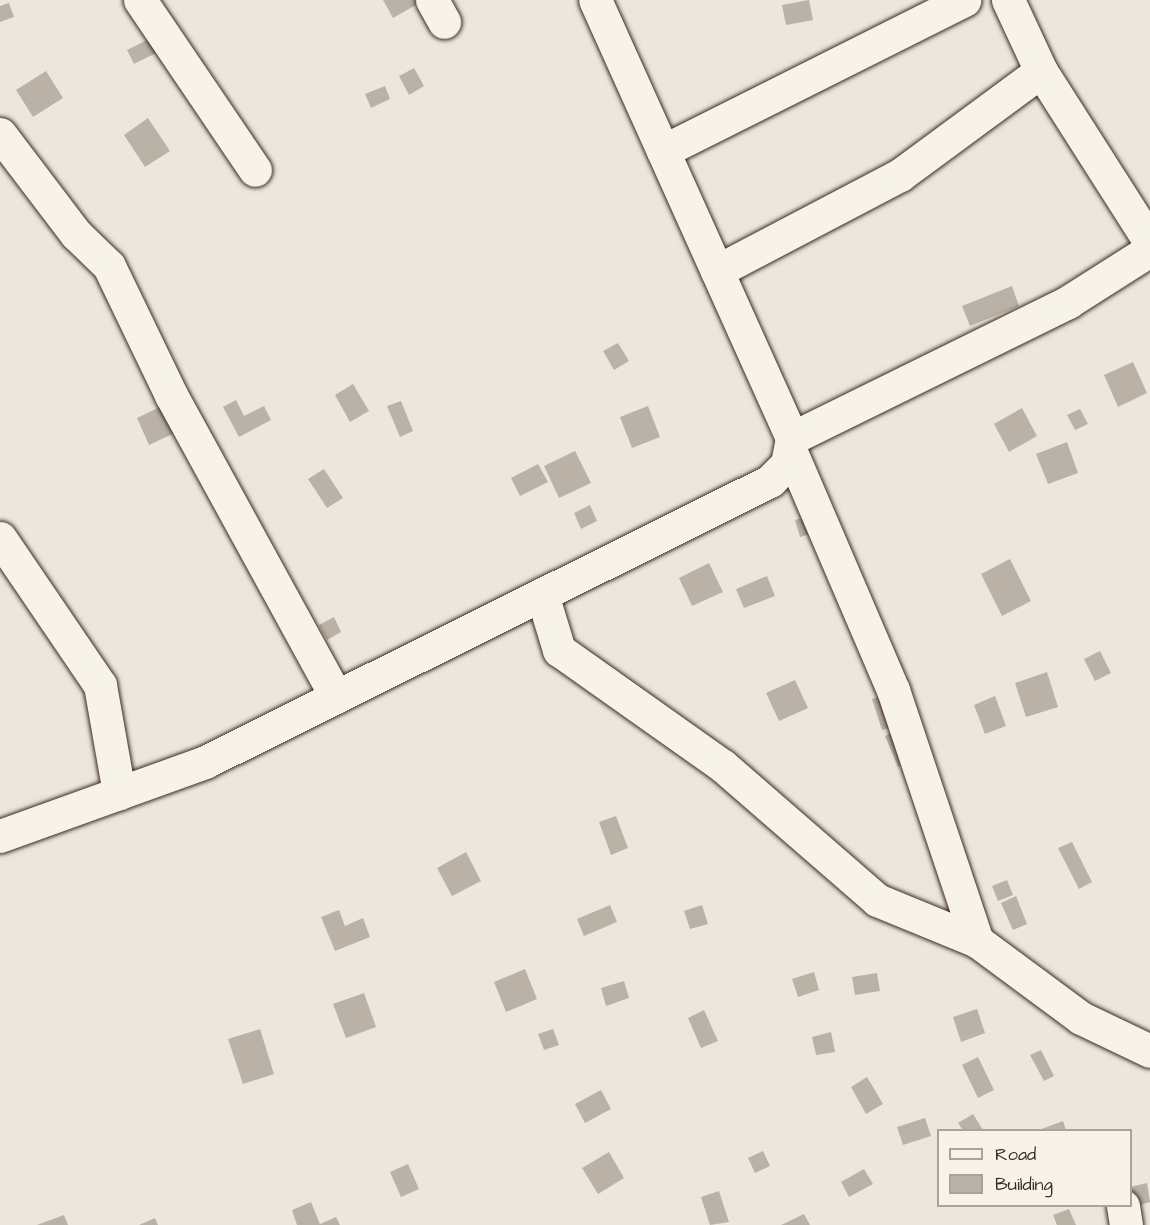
<!DOCTYPE html>
<style>
body{margin:0}
#map{position:relative;width:1150px;height:1225px;overflow:hidden;background:#ece7dc;font-family:"Architects Daughter",sans-serif}
div>[style]{position:absolute}
[style*='--x']{left:calc(var(--x)*1px);top:calc(var(--y)*1px);width:calc(var(--w)*1px);rotate:calc(var(--a)*1deg)}
.building>*{inset:0;background:#bab2a7}
.roads{filter:drop-shadow(0 0 2px #3b2a1e) drop-shadow(0 0 2px #3b2a1e)}
.minor>*{height:33px;margin:-16.5px;padding:0 16.5px;transform-origin:16.5px;border-radius:16.5px;background:#f7f3e8}
span{translate:-50% -50%;white-space:nowrap;text-align:center;line-height:1.15;-webkit-text-stroke:4.5px #f7f3e8;paint-order:stroke}
.legend{position:absolute;left:937px;top:1129px;width:195px;height:78px;box-sizing:border-box;background:#f7f3e8;border:2px solid #aca397;margin:0;padding:8px 10px;list-style:none;font-size:18px;color:#3b2a1e}
.legend li{display:flex;align-items:center;gap:12px;height:30px}
.legend b{width:30px;border:2px solid #aca397}
</style>
<div id="map">
<div class="building">
<div style="clip-path:polygon(383px 0,420px 0,421px 2px,393px 18px)"></div>
<div style="clip-path:polygon(809px 0,813px 20px,786px 25px,782px 5px)"></div>
<div style="clip-path:polygon(9px 3px,14px 17px,0 22px,0 6px)"></div>
<div style="clip-path:polygon(149px 39px,156px 53px,134px 64px,127px 50px)"></div>
<div style="clip-path:polygon(414px 68px,424px 86px,409px 95px,399px 76px)"></div>
<div style="clip-path:polygon(46px 71px,63px 98px,33px 117px,16px 90px)"></div>
<div style="clip-path:polygon(385px 86px,390px 99px,371px 108px,365px 94px)"></div>
<div style="clip-path:polygon(148px 118px,170px 151px,145px 167px,124px 135px)"></div>
<div style="clip-path:polygon(1012px 286px,1019px 306px,970px 326px,962px 306px)"></div>
<div style="clip-path:polygon(618px 343px,629px 361px,614px 370px,603px 351px)"></div>
<div style="clip-path:polygon(1133px 362px,1147px 393px,1118px 407px,1104px 375px)"></div>
<div style="clip-path:polygon(353px 384px,369px 411px,350px 422px,335px 395px)"></div>
<div style="clip-path:polygon(236px 400px,244px 416px,264px 406px,271px 420px,239px 437px,223px 407px)"></div>
<div style="clip-path:polygon(401px 401px,413px 431px,400px 437px,387px 406px)"></div>
<div style="clip-path:polygon(166px 404px,179px 431px,149px 445px,137px 418px)"></div>
<div style="clip-path:polygon(648px 406px,660px 437px,632px 448px,620px 417px)"></div>
<div style="clip-path:polygon(1022px 408px,1037px 436px,1009px 452px,994px 424px)"></div>
<div style="clip-path:polygon(1080px 409px,1088px 424px,1075px 430px,1067px 415px)"></div>
<div style="clip-path:polygon(1067px 442px,1078px 473px,1048px 484px,1036px 454px)"></div>
<div style="clip-path:polygon(575px 451px,591px 483px,559px 498px,544px 466px)"></div>
<div style="clip-path:polygon(538px 464px,548px 482px,520px 496px,511px 478px)"></div>
<div style="clip-path:polygon(324px 469px,343px 498px,327px 508px,308px 479px)"></div>
<div style="clip-path:polygon(590px 505px,597px 521px,581px 529px,574px 513px)"></div>
<div style="clip-path:polygon(814px 514px,819px 531px,800px 537px,795px 520px)"></div>
<div style="clip-path:polygon(1010px 559px,1031px 601px,1002px 616px,981px 574px)"></div>
<div style="clip-path:polygon(709px 563px,723px 592px,692px 606px,679px 578px)"></div>
<div style="clip-path:polygon(767px 576px,775px 596px,744px 608px,736px 589px)"></div>
<div style="clip-path:polygon(334px 617px,341px 632px,327px 640px,319px 625px)"></div>
<div style="clip-path:polygon(1100px 651px,1111px 673px,1095px 681px,1084px 659px)"></div>
<div style="clip-path:polygon(1047px 672px,1058px 707px,1026px 717px,1015px 683px)"></div>
<div style="clip-path:polygon(795px 680px,808px 708px,779px 721px,766px 693px)"></div>
<div style="clip-path:polygon(887px 694px,897px 726px,882px 730px,872px 699px)"></div>
<div style="clip-path:polygon(995px 696px,1006px 726px,985px 734px,974px 705px)"></div>
<div style="clip-path:polygon(901px 729px,915px 761px,898px 767px,885px 736px)"></div>
<div style="clip-path:polygon(616px 816px,628px 848px,611px 855px,599px 822px)"></div>
<div style="clip-path:polygon(1072px 842px,1092px 882px,1079px 889px,1058px 848px)"></div>
<div style="clip-path:polygon(466px 852px,481px 881px,452px 896px,437px 868px)"></div>
<div style="clip-path:polygon(1007px 880px,1013px 895px,998px 901px,992px 886px)"></div>
<div style="clip-path:polygon(1016px 896px,1027px 924px,1013px 930px,1001px 903px)"></div>
<div style="clip-path:polygon(610px 905px,617px 922px,584px 936px,577px 919px)"></div>
<div style="clip-path:polygon(702px 905px,708px 924px,690px 929px,684px 911px)"></div>
<div style="clip-path:polygon(339px 910px,345px 926px,363px 918px,370px 937px,335px 951px,321px 917px)"></div>
<div style="clip-path:polygon(525px 969px,537px 999px,506px 1012px,494px 982px)"></div>
<div style="clip-path:polygon(814px 972px,819px 990px,798px 997px,792px 979px)"></div>
<div style="clip-path:polygon(877px 973px,880px 991px,855px 995px,852px 977px)"></div>
<div style="clip-path:polygon(624px 981px,629px 998px,606px 1006px,601px 988px)"></div>
<div style="clip-path:polygon(364px 993px,376px 1027px,346px 1038px,333px 1004px)"></div>
<div style="clip-path:polygon(977px 1009px,985px 1033px,961px 1042px,953px 1017px)"></div>
<div style="clip-path:polygon(704px 1010px,718px 1041px,701px 1048px,688px 1018px)"></div>
<div style="clip-path:polygon(260px 1029px,274px 1074px,243px 1084px,228px 1039px)"></div>
<div style="clip-path:polygon(553px 1029px,559px 1045px,544px 1050px,538px 1034px)"></div>
<div style="clip-path:polygon(831px 1032px,835px 1052px,816px 1055px,812px 1037px)"></div>
<div style="clip-path:polygon(1041px 1050px,1054px 1076px,1044px 1081px,1030px 1055px)"></div>
<div style="clip-path:polygon(978px 1057px,994px 1090px,978px 1098px,962px 1065px)"></div>
<div style="clip-path:polygon(867px 1077px,883px 1104px,866px 1114px,851px 1087px)"></div>
<div style="clip-path:polygon(601px 1090px,611px 1109px,585px 1123px,575px 1104px)"></div>
<div style="clip-path:polygon(973px 1114px,983px 1130px,963px 1130px,958px 1123px)"></div>
<div style="clip-path:polygon(925px 1118px,931px 1136px,903px 1145px,897px 1127px)"></div>
<div style="clip-path:polygon(1063px 1121px,1066px 1130px,1039px 1130px)"></div>
<div style="clip-path:polygon(763px 1151px,770px 1166px,755px 1173px,748px 1158px)"></div>
<div style="clip-path:polygon(609px 1152px,624px 1178px,598px 1194px,582px 1168px)"></div>
<div style="clip-path:polygon(408px 1164px,419px 1189px,401px 1197px,390px 1172px)"></div>
<div style="clip-path:polygon(864px 1169px,873px 1184px,849px 1197px,841px 1182px)"></div>
<div style="clip-path:polygon(1147px 1183px,1150px 1202px,1136px 1206px,1130px 1187px)"></div>
<div style="clip-path:polygon(719px 1191px,729px 1222px,710px 1225px,701px 1197px)"></div>
<div style="clip-path:polygon(311px 1202px,320px 1224px,336px 1217px,340px 1225px,297px 1225px,292px 1210px)"></div>
<div style="clip-path:polygon(1069px 1209px,1076px 1225px,1057px 1225px,1053px 1215px)"></div>
<div style="clip-path:polygon(804px 1214px,810px 1225px,781px 1225px)"></div>
<div style="clip-path:polygon(64px 1215px,68px 1225px,37px 1225px)"></div>
<div style="clip-path:polygon(155px 1218px,158px 1225px,139px 1225px)"></div>
</div>
<div class="roads">
<div class="minor">
<div style="--x:140;--y:0;--w:205;--a:55.9"></div>
<div style="--x:432;--y:0;--w:25;--a:61"></div>
<div style="--x:1008;--y:0;--w:78;--a:65.1"></div>
<div style="--x:1041;--y:71;--w:203;--a:57.5"></div>
<div style="--x:0;--y:134;--w:126;--a:52.8"></div>
<div style="--x:76;--y:234;--w:46;--a:44.1"></div>
<div style="--x:109;--y:266;--w:143;--a:64.3"></div>
<div style="--x:171;--y:395;--w:344;--a:61.3"></div>
<div style="--x:663;--y:151;--w:337;--a:-26.6"></div>
<div style="--x:717;--y:271;--w:207;--a:-27.7"></div>
<div style="--x:900;--y:175;--w:175;--a:-36.4"></div>
<div style="--x:792;--y:438;--w:308;--a:-26.2"></div>
<div style="--x:1068;--y:302;--w:97;--a:-32.4"></div>
<div style="--x:791;--y:452;--w:259;--a:66.8"></div>
<div style="--x:893;--y:690;--w:265;--a:71.5"></div>
<div style="--x:0;--y:538;--w:178;--a:55.8"></div>
<div style="--x:100;--y:685;--w:110;--a:80"></div>
<div style="--x:542;--y:594;--w:59;--a:73.1"></div>
<div style="--x:559;--y:650;--w:201;--a:35.3"></div>
<div style="--x:723;--y:766;--w:204;--a:41"></div>
<div style="--x:877;--y:900;--w:108;--a:22.3"></div>
<div style="--x:977;--y:941;--w:129;--a:36.5"></div>
<div style="--x:1081;--y:1018;--w:76;--a:25.6"></div>
<div style="--x:0;--y:836;--w:218;--a:-19.8"></div>
<div style="--x:205;--y:762;--w:631;--a:-26.44"></div>
<div style="--x:770;--y:481;--w:24;--a:-45"></div>
<div style="--x:787;--y:464;--w:26;--a:-79"></div>
<div style="--x:792;--y:438;--w:480;--a:-114.2"></div>
<div style="--x:1123;--y:1206;--w:19;--a:81"></div>
</div>
</div>
<ul class="legend">
<li><b style="height:8px;background:#f7f3e8"></b>Road</li>
<li><b style="height:16px;background:#bab2a7"></b>Building</li>
</ul>
</div>
